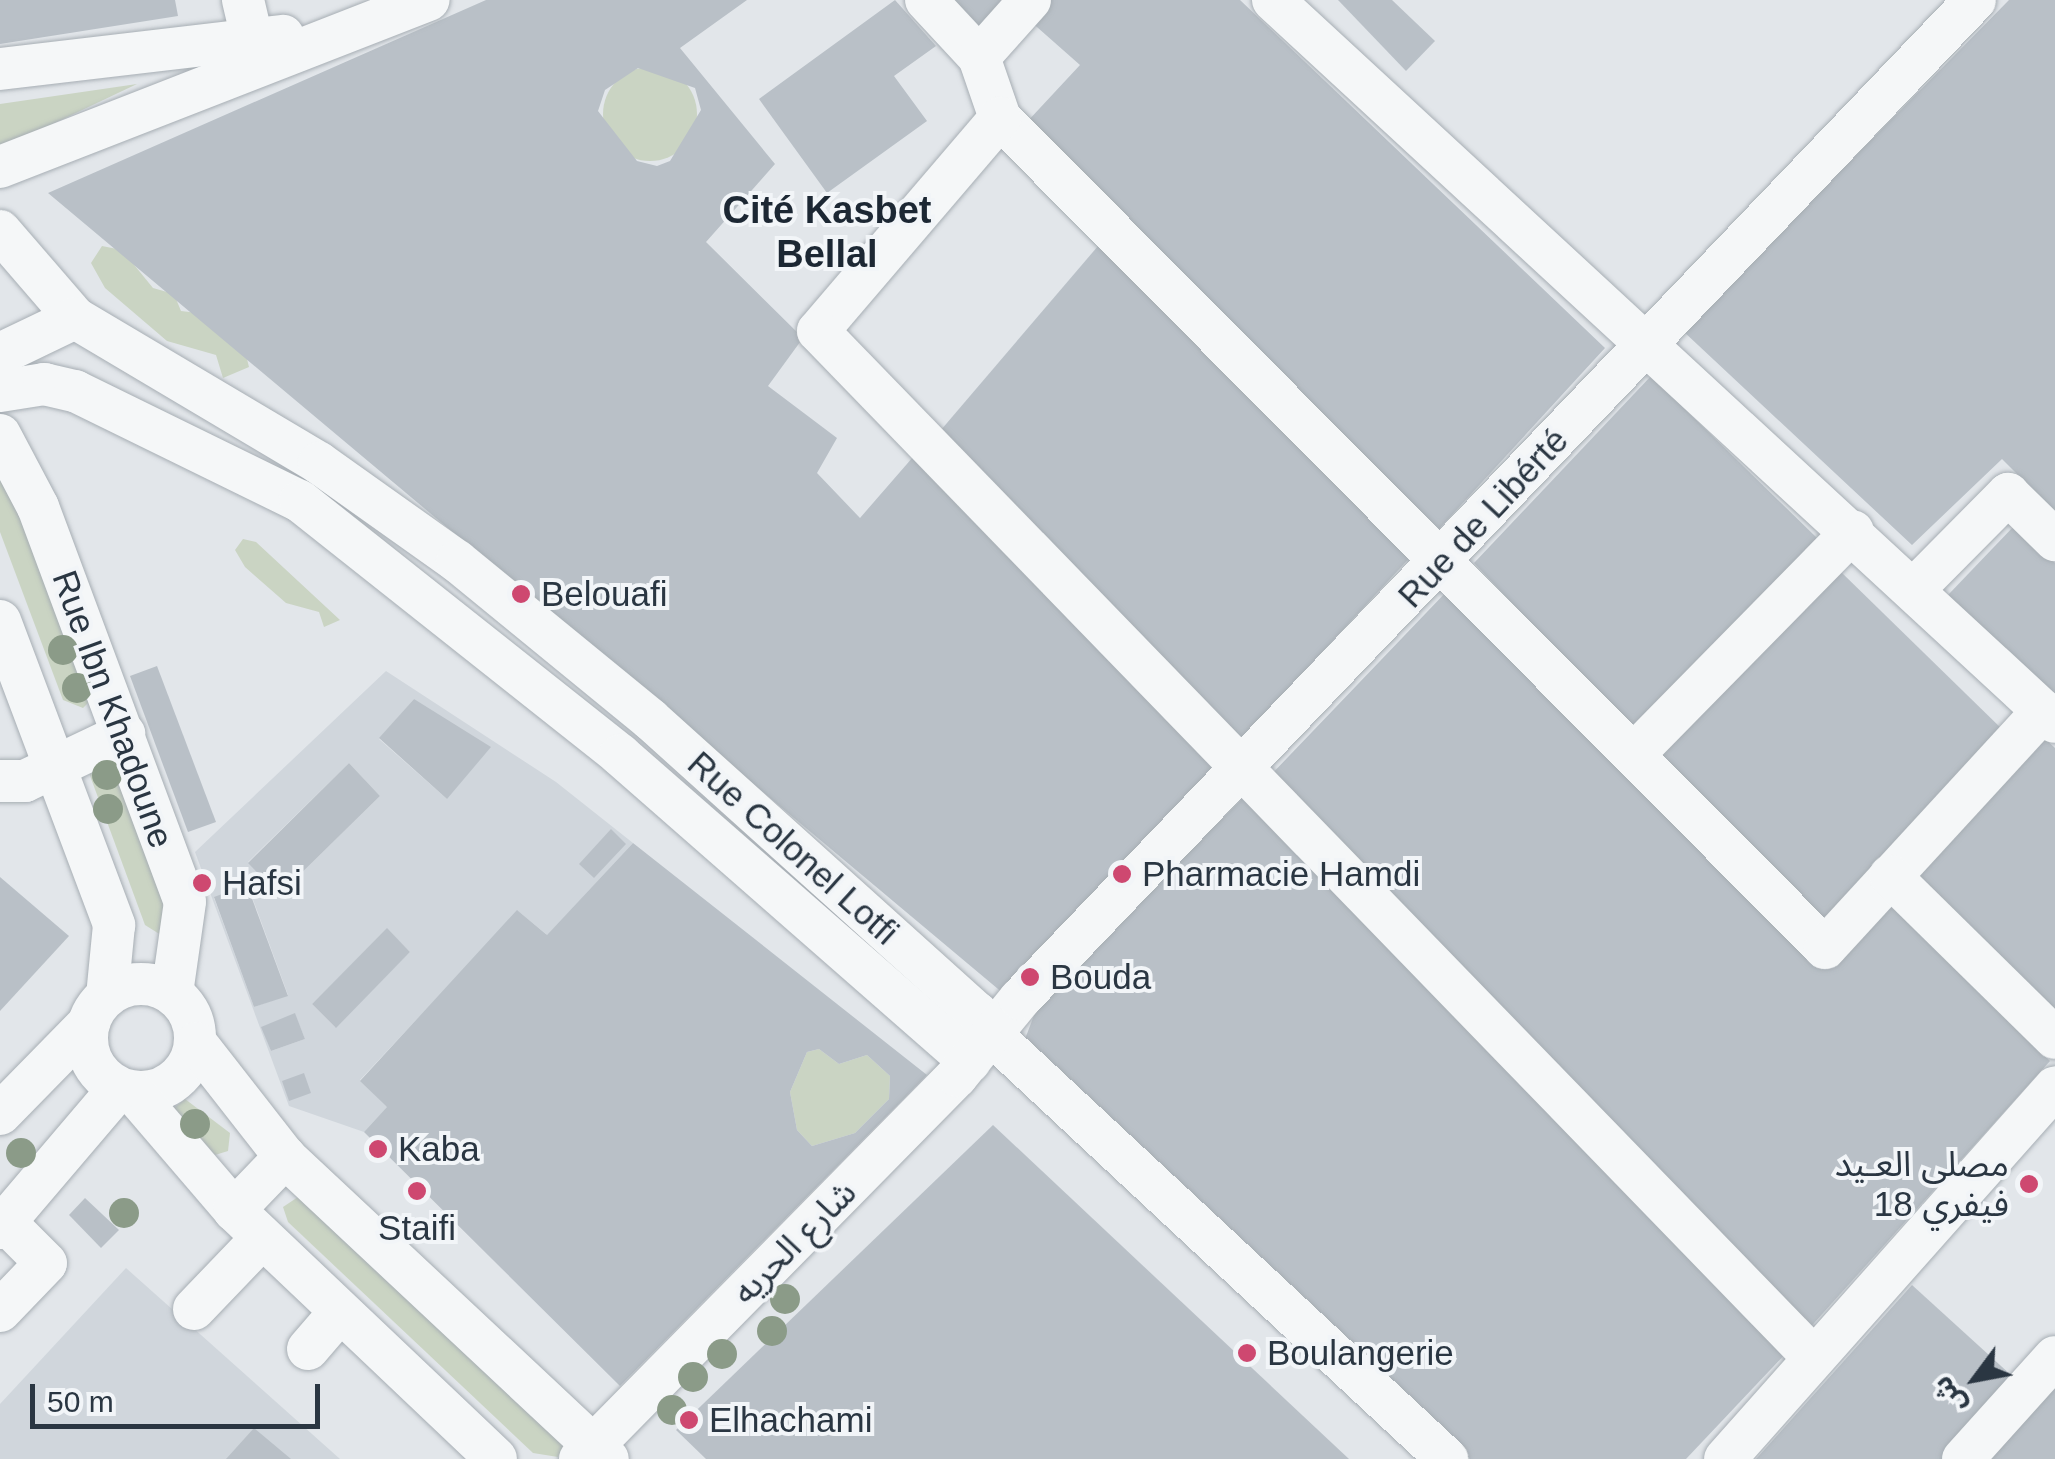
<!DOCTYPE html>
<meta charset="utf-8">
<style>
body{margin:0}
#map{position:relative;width:2055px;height:1459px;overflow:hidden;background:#e2e6ea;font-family:Helvetica,"Noto Sans Arabic",sans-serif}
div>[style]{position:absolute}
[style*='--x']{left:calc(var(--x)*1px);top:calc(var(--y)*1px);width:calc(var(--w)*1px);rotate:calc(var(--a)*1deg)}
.built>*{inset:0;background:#d0d6dc}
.green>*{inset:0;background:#cad4c3}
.round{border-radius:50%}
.building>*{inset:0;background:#b9c0c7}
.roads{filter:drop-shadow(0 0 2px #a7aeb4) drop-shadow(0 0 2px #a7aeb4)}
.minor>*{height:42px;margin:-21px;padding:0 21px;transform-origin:21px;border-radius:21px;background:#f5f7f8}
.minor>.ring{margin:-21px;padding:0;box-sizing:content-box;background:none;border:42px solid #f5f7f8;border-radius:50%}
.trees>*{width:30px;height:30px;margin:-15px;border-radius:50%;background:#8b9b88}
.dots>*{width:28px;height:28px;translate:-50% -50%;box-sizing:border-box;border:5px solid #f2f5f8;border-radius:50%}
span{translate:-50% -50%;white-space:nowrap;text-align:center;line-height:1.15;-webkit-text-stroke:8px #f2f5f8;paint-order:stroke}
.street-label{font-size:35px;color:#2a3642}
.poi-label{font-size:35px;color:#2a3642}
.left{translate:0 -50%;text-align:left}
.right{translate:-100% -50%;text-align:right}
.neighbourhood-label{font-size:38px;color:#1c2733;font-weight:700}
.north{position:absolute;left:1925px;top:1329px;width:100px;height:100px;-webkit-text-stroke:8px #f2f5f8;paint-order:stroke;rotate:238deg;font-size:28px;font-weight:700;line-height:40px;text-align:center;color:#2a3642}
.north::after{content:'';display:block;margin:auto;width:35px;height:45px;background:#2a3642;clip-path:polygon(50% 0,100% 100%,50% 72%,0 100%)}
.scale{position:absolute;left:30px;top:1384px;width:290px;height:45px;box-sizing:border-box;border:5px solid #2a3642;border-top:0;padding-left:12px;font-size:30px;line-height:35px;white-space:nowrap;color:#2a3642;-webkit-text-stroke:8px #f2f5f8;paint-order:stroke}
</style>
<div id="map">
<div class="built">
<div style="clip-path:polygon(evenodd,386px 671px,556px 782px,633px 843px,364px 1132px,289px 1106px,195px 852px,386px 671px,414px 699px,447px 799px,379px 739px,414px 699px,386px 671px,349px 763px,380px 796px,279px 895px,248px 862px,349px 763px,386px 671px,248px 886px,288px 995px,254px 1007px,214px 898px,248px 886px,386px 671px,518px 911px,546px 934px,386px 1106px,360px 1080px,518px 911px,386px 671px,387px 929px,410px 952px,335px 1027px,312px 1004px,387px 929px,386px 671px,295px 1014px,305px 1039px,271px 1051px,262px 1027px,295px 1014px)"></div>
<div style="clip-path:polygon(126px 1268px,340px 1459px,0 1459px,0 1404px)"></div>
</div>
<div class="green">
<div class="round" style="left:603px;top:67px;width:94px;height:94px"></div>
<div style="clip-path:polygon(137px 84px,0 149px,0 104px)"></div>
<div style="clip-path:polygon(102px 246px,122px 250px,153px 288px,174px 294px,181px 311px,198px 313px,246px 355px,249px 367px,223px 378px,216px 355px,167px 341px,105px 288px,91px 263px)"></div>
<div style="clip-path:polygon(0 458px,90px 701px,83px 708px,63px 700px,0 532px)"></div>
<div style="clip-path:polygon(243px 539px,256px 542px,340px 620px,324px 627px,319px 612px,286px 603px,245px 567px,235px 550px)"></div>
<div style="clip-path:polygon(111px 760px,173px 917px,161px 935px,145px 925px,89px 773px)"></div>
<div style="clip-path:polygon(819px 1049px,839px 1064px,867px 1055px,890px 1076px,889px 1099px,855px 1133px,812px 1146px,797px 1130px,790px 1092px,807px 1052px)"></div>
<div style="clip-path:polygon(185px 1099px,230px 1133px,228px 1151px,215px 1155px,174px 1108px)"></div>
<div style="clip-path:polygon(298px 1197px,564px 1444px,558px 1457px,533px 1453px,288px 1222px,283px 1207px)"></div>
</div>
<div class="building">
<div style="clip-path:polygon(0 0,175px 0,178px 16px,0 44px)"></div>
<div style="clip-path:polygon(evenodd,486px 0,747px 0,680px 48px,775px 164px,706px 242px,803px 338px,768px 386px,837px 438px,817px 473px,860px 518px,913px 457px,1214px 768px,1004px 994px,48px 193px,486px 0,638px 68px,695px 88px,701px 110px,670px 161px,657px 166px,637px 161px,598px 111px,605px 90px,638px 68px)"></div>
<div style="clip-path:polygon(895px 0,936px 46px,894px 76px,927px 121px,827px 193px,759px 99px)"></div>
<div style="clip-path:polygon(945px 0,1017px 0,982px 36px)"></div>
<div style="clip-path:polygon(1047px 0,1240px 0,1605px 348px,1439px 529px,1026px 123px,1080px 65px,1029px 20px)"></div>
<div style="clip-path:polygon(1338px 0,1392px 0,1435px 41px,1406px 71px)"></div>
<div style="clip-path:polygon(2009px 0,2055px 0,2055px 512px,2002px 459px,1912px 545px,1683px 331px)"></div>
<div style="clip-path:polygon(1104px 239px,1415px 552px,1237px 744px,935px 437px)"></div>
<div style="clip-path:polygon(1651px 376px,1817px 538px,1632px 729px,1474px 563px)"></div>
<div style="clip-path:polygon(2015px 525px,2055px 563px,2055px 698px,1948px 595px)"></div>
<div style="clip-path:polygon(1840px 571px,2005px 732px,1824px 918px,1659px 758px)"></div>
<div style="clip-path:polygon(1449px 589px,1827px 964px,1887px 898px,2050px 1061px,1806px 1332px,1266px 780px)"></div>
<div style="clip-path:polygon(157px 666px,216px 822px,188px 832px,130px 676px)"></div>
<div style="clip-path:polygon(414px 699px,491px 747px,447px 799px,379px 738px)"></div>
<div style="clip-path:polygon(2042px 736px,2055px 748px,2055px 1010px,1926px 891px,1919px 872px)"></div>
<div style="clip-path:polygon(349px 763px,380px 796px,279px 895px,248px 863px)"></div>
<div style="clip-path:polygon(1243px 798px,1790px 1349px,1686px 1459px,1470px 1459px,1025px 1039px,1041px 997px)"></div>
<div style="clip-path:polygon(611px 829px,626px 844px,594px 878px,579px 864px)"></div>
<div style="clip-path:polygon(evenodd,633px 843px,927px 1075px,620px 1386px,364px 1132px,387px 1107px,360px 1081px,517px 910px,547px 935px,633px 843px,819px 1049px,839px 1064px,867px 1055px,890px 1076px,889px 1099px,855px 1133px,812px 1146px,797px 1130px,790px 1092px,807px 1052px,819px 1049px)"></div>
<div style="clip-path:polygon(0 877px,69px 936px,0 1011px)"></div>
<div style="clip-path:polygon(247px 885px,288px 996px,254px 1007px,214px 897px)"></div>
<div style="clip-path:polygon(387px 928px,410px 952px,336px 1028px,312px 1004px)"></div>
<div style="clip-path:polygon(295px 1013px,305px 1039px,271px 1051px,261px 1027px)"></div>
<div style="clip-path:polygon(304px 1073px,311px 1093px,289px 1101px,282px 1081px)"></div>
<div style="clip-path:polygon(993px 1125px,1349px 1459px,706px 1459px,676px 1430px)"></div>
<div style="clip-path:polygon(85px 1198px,119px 1230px,101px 1248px,69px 1215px)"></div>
<div style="clip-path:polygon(1912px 1285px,2023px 1386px,1956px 1459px,1756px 1459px)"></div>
<div style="clip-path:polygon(2055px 1371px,2055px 1459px,1976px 1459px)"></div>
<div style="clip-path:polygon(254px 1428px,291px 1459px,226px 1459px)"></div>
</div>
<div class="roads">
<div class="minor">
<div style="--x:243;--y:0;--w:66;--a:76.8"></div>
<div style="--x:926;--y:0;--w:78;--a:47.1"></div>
<div style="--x:1030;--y:0;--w:76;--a:131.8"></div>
<div style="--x:979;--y:57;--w:65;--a:71"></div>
<div style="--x:1000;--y:118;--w:1170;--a:45.17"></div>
<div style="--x:1825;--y:948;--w:322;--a:-47.4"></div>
<div style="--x:1273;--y:0;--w:1064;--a:42.72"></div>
<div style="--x:0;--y:69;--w:285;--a:-6.7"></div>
<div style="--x:1000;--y:118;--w:280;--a:130.5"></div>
<div style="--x:818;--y:331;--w:1425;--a:45.88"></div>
<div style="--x:0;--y:167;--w:460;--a:-21.3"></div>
<div style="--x:0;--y:231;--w:115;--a:49.2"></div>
<div style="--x:75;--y:318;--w:284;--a:30.7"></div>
<div style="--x:319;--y:463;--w:169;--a:35.4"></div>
<div style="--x:457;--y:561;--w:249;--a:39.3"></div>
<div style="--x:650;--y:719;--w:440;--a:42"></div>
<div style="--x:977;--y:1013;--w:28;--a:55"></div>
<div style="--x:993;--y:1036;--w:621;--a:42.98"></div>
<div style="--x:0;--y:354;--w:83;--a:-25.6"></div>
<div style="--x:0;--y:391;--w:45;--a:-9"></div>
<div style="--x:44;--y:384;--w:32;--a:13"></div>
<div style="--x:75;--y:391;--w:250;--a:26.1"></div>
<div style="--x:300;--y:501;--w:409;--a:38.4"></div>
<div style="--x:620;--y:755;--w:465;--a:41.2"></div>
<div style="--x:0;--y:435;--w:81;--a:62.2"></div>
<div style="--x:38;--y:507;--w:421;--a:69.6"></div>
<div style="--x:185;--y:902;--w:92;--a:98.1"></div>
<div style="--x:1914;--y:589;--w:134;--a:-45.3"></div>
<div style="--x:2008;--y:494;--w:66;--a:44.4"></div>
<div style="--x:0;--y:621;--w:325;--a:69.4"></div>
<div style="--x:114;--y:925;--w:71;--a:95.6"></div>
<div style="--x:1637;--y:751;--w:308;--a:-45.5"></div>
<div style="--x:0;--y:781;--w:25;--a:0"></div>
<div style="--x:25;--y:781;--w:110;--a:-25.4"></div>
<div style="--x:1890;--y:876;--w:231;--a:44.5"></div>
<div class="ring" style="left:87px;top:984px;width:66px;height:66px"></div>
<div style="--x:196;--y:1043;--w:145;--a:52"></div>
<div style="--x:285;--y:1157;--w:442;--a:43.1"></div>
<div style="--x:133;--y:1092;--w:155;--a:49.4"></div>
<div style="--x:234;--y:1210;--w:361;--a:43.5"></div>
<div style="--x:0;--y:1114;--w:127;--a:-45.6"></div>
<div style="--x:234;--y:1210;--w:74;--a:-46.1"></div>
<div style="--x:0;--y:1228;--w:184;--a:-49.6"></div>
<div style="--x:194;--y:1309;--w:98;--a:-46.2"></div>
<div style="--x:0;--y:1311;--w:66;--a:-46.2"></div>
<div style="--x:46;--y:1263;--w:58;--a:-135"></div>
<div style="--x:308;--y:1349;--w:48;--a:-49.3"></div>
<div style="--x:580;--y:1459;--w:537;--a:-45.45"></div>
<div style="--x:957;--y:1076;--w:99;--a:-50.7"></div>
<div style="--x:1020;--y:999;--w:1382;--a:-46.29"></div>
<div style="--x:1725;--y:1459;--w:497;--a:-48.4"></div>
<div style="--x:1963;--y:1459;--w:137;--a:-48"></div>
</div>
</div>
<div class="trees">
<div style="left:63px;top:650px"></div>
<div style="left:77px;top:688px"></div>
<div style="left:107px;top:775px"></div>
<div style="left:108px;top:809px"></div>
<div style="left:195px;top:1124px"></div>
<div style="left:21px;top:1153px"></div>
<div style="left:124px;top:1213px"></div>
<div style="left:785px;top:1299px"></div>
<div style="left:772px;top:1331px"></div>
<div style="left:722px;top:1354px"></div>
<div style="left:693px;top:1377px"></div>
<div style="left:672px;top:1410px"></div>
</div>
<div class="dots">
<div style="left:521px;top:594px;background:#ce4870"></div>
<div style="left:1122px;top:874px;background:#ce4870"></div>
<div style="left:202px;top:883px;background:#ce4870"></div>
<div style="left:1030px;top:977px;background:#ce4870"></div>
<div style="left:378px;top:1149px;background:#ce4870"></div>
<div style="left:2029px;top:1184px;background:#ce4870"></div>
<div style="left:417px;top:1191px;background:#ce4870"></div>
<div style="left:1247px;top:1353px;background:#ce4870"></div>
<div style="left:689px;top:1420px;background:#ce4870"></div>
</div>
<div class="street-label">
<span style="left:1483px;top:518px;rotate:-47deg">Rue de Libérté</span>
<span style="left:113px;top:709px;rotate:70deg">Rue Ibn Khadoune</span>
<span style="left:793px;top:848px;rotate:42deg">Rue Colonel Lotfi</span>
<span style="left:794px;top:1242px;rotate:-45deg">شارع الحريه</span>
</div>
<div class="poi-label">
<span class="left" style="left:541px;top:594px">Belouafi</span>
<span class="left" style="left:1142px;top:874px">Pharmacie Hamdi</span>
<span class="left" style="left:222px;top:883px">Hafsi</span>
<span class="left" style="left:1050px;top:977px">Bouda</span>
<span class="left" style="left:398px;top:1149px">Kaba</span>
<span class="right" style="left:2009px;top:1184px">مصلى العـيد<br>18 فيفري</span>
<span style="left:417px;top:1228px">Staifi</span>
<span class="left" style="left:1267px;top:1353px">Boulangerie</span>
<span class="left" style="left:709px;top:1420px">Elhachami</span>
</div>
<div class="neighbourhood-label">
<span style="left:827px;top:233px">Cité Kasbet<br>Bellal</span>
</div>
<div class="north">ش</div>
<div class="scale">50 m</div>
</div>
